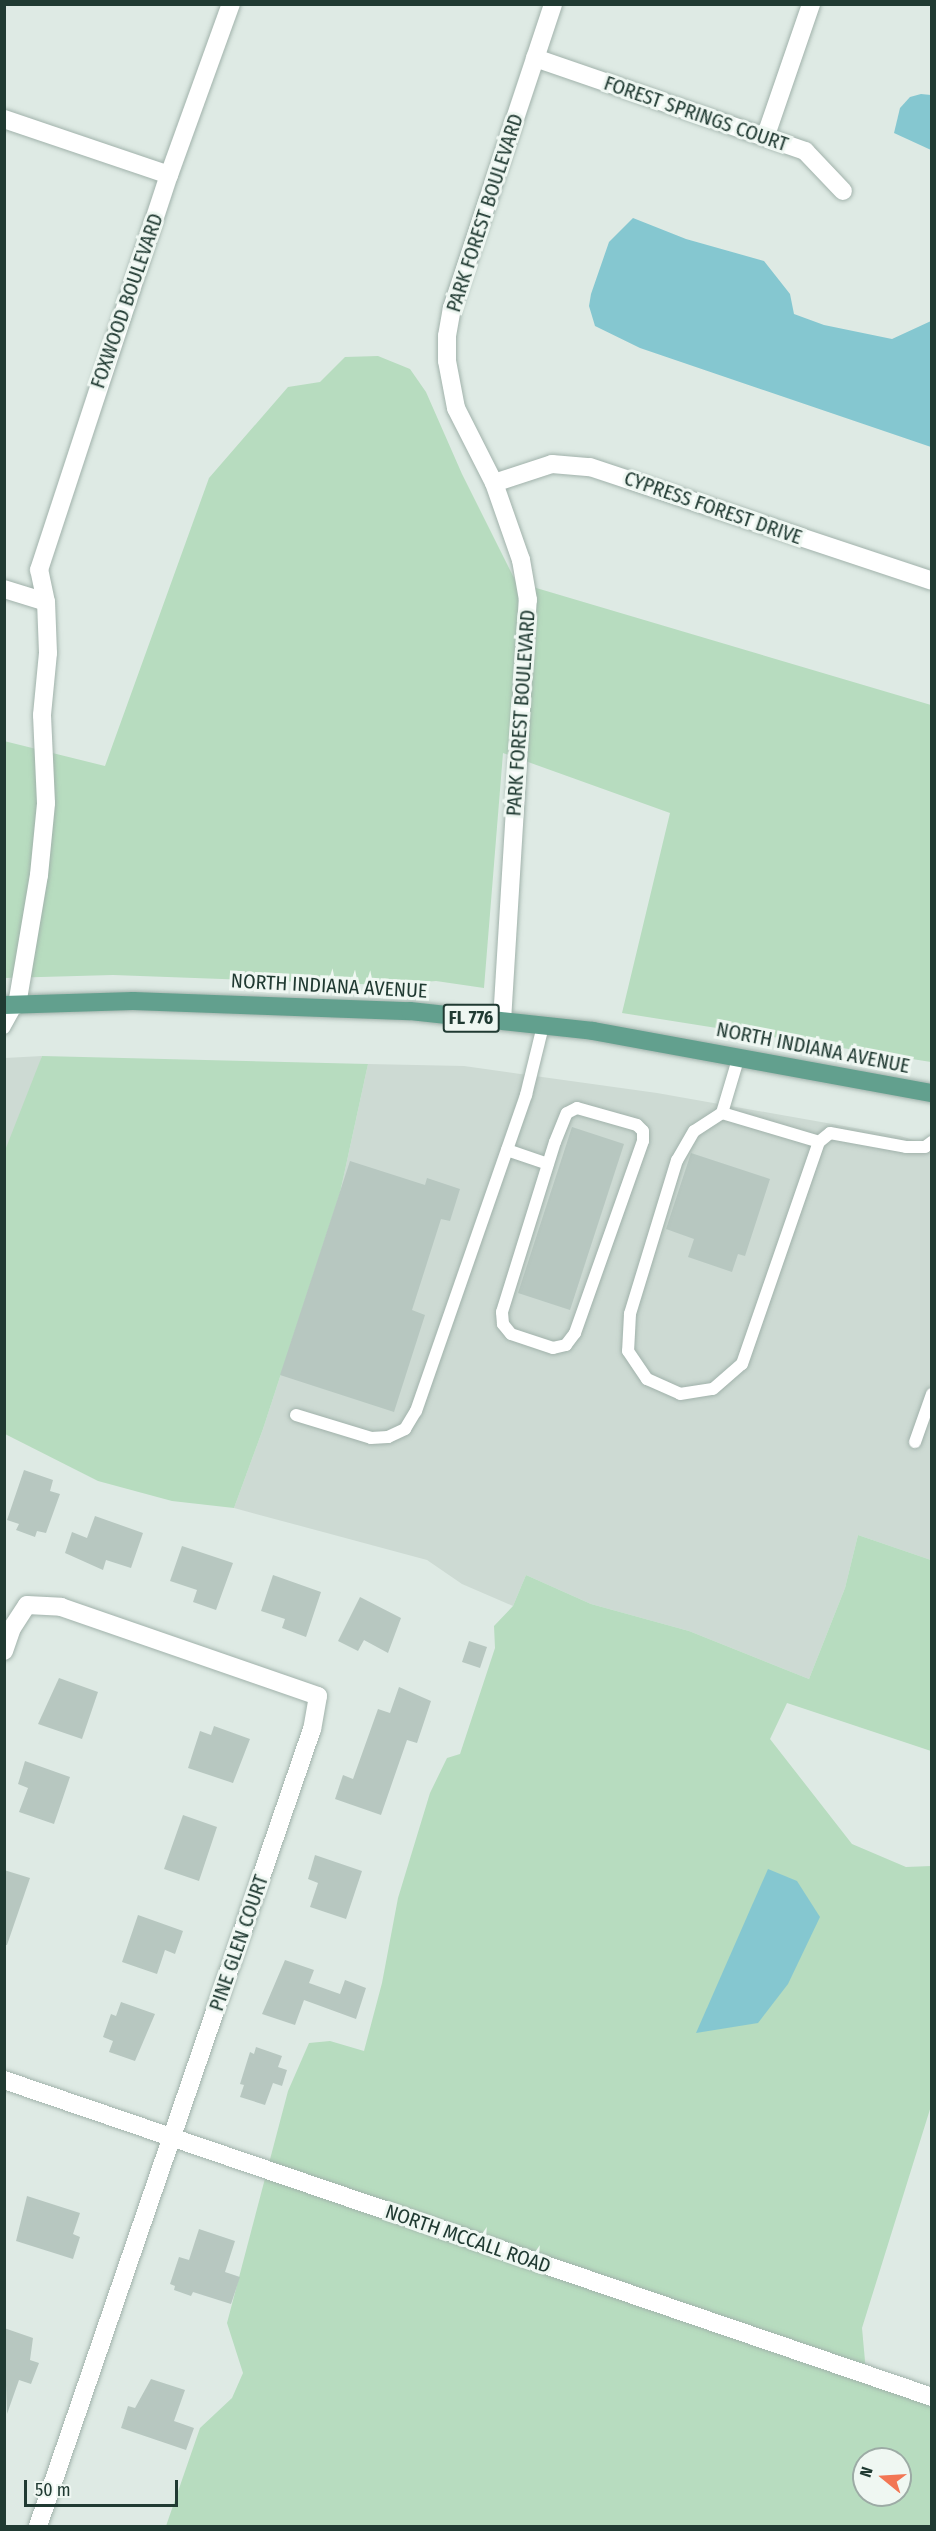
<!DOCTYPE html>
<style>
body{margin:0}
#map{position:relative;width:936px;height:2531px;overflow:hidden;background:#deeae4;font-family:"Fira Sans Condensed",sans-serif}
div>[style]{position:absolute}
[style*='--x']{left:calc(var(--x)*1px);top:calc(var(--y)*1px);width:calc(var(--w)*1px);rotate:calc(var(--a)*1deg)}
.built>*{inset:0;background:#cddad3}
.green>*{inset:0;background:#b7dcbf}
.water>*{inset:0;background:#85c7d0}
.building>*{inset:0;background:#b7c7c0}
.roads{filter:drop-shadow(0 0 2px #a1b2ab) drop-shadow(0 0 2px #a1b2ab)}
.lane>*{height:12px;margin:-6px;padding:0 6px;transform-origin:6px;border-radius:6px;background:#fff}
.street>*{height:18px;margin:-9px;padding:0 9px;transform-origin:9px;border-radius:9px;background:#fff}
.primary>*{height:18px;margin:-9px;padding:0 9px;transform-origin:9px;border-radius:9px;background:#62a08e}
span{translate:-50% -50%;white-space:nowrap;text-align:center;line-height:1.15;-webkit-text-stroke:6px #eff7f2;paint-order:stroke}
.shield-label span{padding:2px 4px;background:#eff7f2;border:2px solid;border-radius:4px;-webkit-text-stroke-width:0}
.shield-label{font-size:18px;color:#203a32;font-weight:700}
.street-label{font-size:20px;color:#203a32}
.frame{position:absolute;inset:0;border:6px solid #203a32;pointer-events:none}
.north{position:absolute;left:852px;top:2447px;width:60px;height:60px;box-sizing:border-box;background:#eff7f2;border:2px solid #9caba5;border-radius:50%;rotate:288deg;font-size:16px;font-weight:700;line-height:24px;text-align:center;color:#203a32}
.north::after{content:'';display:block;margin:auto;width:21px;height:27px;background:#f27654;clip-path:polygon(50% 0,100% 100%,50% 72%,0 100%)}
.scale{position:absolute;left:24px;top:2480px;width:154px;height:27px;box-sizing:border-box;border:3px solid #203a32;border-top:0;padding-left:8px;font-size:18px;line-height:21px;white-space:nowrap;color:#203a32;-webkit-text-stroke:4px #eff7f2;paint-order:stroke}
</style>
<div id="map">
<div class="built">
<div style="clip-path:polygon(42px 1056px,34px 1083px,5px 1153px,5px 1058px)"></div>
<div style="clip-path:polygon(368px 1064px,464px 1066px,657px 1093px,900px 1136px,931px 1145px,931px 1560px,858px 1535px,845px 1588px,809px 1679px,689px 1631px,591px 1604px,526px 1575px,513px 1606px,462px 1584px,427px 1560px,234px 1508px,263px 1429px,340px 1193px)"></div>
</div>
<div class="green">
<div style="clip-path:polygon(378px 356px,410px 369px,426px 392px,462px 474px,516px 582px,931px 705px,931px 1062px,622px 1013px,670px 813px,503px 753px,484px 988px,436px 981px,387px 985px,113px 975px,5px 978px,4px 741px,105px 766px,209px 478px,288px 387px,320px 382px,345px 357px)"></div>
<div style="clip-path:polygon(42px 1056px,368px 1064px,340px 1193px,263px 1429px,234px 1508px,172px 1501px,98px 1481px,5px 1434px,4px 1153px)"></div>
<div style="clip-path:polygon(evenodd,858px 1535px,931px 1560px,931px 1751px,787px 1703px,770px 1739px,852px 1844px,906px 1867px,931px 1866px,931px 2106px,862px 2328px,867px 2383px,931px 2404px,931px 2526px,166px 2526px,200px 2428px,232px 2398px,243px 2373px,227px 2323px,288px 2091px,309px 2043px,330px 2041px,364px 2051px,382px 1983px,398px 1898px,430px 1793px,447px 1758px,460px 1754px,495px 1648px,494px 1626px,513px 1606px,526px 1575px,591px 1604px,689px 1631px,809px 1679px,845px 1588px,858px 1535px,864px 2459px,900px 2459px,900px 2495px,864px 2495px,864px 2459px)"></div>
</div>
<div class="water">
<div style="clip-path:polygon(921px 94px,931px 95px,931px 150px,894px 133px,900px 108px,910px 97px)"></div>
<div style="clip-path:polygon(633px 218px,686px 239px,764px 261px,790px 294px,794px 314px,824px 325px,892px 339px,931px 321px,931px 447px,640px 348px,595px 326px,589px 306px,591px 294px,609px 242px)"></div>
<div style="clip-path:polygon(768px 1869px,797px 1881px,820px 1917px,788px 1984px,758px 2023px,696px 2033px)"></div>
</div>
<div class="building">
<div style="clip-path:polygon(572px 1127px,624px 1144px,570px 1310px,518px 1293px)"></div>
<div style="clip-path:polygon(691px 1153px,770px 1179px,745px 1256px,738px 1254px,732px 1272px,688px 1257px,694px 1239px,666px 1229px)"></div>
<div style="clip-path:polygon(350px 1161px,425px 1185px,427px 1178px,460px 1189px,450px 1221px,441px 1219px,412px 1310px,425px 1315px,394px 1412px,280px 1375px)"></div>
<div style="clip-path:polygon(24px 1470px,53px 1480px,50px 1491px,60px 1494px,46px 1533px,37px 1531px,35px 1537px,16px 1530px,19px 1524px,7px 1520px)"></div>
<div style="clip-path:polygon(95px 1516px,143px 1533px,131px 1568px,106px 1560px,103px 1570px,65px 1553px,72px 1532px,87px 1538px)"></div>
<div style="clip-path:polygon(182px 1546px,233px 1563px,216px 1610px,193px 1602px,197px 1590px,170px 1581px)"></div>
<div style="clip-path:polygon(273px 1575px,321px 1592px,306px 1637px,282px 1628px,285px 1619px,261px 1611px)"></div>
<div style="clip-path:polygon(360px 1597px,401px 1618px,388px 1653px,364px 1640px,358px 1651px,338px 1641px)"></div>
<div style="clip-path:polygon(469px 1641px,487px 1647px,480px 1668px,462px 1662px)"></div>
<div style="clip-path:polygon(59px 1678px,98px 1692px,82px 1739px,38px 1724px)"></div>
<div style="clip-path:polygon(399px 1687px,431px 1701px,417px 1743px,407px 1740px,381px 1815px,335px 1799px,343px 1775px,353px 1779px,378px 1709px,390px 1713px)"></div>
<div style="clip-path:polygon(214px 1726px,250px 1739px,233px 1783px,188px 1768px,200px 1731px,211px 1735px)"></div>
<div style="clip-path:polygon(25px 1761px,70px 1777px,54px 1824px,19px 1812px,28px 1788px,18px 1784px)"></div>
<div style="clip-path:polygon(183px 1815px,217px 1827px,199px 1881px,164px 1869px)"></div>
<div style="clip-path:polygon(315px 1855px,362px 1871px,346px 1919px,310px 1907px,318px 1883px,308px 1879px)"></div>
<div style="clip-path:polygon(4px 1870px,30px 1878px,7px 1945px,4px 1945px)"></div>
<div style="clip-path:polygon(138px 1915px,183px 1931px,175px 1954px,165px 1950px,157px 1974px,122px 1962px)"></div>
<div style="clip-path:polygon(285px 1960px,314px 1970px,309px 1983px,340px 1994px,345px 1980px,366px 1988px,356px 2019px,304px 2000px,295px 2025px,262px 2014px)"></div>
<div style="clip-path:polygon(121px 2002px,155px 2014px,135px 2061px,109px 2052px,113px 2041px,103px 2037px,111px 2014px,116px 2016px)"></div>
<div style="clip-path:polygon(256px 2047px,282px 2056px,278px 2067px,287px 2070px,282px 2086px,273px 2083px,265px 2105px,240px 2097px,244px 2085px,240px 2084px,250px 2052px,254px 2054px)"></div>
<div style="clip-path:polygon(27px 2196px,80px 2213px,73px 2234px,80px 2237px,73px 2259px,16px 2241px)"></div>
<div style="clip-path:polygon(199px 2229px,235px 2241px,225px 2272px,240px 2277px,231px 2304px,193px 2292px,191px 2296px,174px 2290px,175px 2286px,170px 2284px,179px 2257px,189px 2260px)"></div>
<div style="clip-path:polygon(4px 2328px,33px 2338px,30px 2360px,39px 2363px,31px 2384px,19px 2380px,7px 2414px)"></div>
<div style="clip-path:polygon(151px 2379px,185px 2390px,174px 2421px,194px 2428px,186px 2450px,121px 2428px,128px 2406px,135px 2408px)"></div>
</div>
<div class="roads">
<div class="lane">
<div style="--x:4;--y:1028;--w:26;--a:-61"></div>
<div style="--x:739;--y:1056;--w:59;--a:106.6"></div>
<div style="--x:722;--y:1113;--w:33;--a:147"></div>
<div style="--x:694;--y:1131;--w:34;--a:120"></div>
<div style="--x:677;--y:1160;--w:161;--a:107"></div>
<div style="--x:630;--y:1314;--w:37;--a:93"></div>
<div style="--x:628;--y:1351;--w:34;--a:56"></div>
<div style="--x:647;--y:1379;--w:36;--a:24"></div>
<div style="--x:680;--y:1394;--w:33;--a:-9"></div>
<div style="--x:713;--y:1389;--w:38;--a:-41"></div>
<div style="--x:742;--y:1364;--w:235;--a:-70.9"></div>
<div style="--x:819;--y:1142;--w:14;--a:-39"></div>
<div style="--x:830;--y:1133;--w:77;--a:10.4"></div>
<div style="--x:906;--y:1147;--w:19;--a:0"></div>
<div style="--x:925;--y:1147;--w:9;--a:-36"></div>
<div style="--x:577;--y:1108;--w:62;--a:15.8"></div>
<div style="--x:637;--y:1125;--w:8;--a:45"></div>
<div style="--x:643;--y:1131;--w:10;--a:90"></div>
<div style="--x:643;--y:1141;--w:204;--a:109.5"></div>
<div style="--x:575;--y:1333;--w:15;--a:127"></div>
<div style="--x:566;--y:1345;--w:13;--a:167"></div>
<div style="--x:553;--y:1348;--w:44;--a:-161.6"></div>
<div style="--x:511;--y:1334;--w:13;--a:-129"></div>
<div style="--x:503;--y:1324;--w:12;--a:-95"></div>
<div style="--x:502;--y:1312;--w:178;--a:-72.7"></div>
<div style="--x:555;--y:1142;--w:31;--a:-68"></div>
<div style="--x:567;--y:1113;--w:11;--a:-27"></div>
<div style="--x:722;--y:1113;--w:101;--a:16.6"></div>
<div style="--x:507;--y:1150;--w:43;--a:18.9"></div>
<div style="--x:296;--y:1415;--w:78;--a:17"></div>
<div style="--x:371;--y:1438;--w:17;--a:-3"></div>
<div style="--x:388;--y:1437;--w:19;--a:-25"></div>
<div style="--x:405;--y:1429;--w:21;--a:-59"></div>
<div style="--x:416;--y:1411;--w:335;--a:-70.8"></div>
<div style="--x:526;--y:1095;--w:71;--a:-76.2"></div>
<div style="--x:915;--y:1442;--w:51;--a:-70.5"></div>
</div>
<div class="street">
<div style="--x:535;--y:58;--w:286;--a:19"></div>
<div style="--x:805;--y:151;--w:55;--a:46.5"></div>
<div style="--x:4;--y:119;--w:174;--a:18.7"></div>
<div style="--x:766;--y:135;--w:139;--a:-71"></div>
<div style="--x:494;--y:483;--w:61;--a:-18.1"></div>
<div style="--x:552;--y:464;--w:38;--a:5"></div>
<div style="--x:590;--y:467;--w:360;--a:18.4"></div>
<div style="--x:4;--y:589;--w:44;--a:17.2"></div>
<div style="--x:17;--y:1005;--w:132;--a:-80.4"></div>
<div style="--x:39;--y:875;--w:72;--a:-84.4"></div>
<div style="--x:46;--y:803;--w:88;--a:-92.6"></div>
<div style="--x:42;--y:715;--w:62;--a:-84.5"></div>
<div style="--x:48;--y:653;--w:51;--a:-92.2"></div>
<div style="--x:46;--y:602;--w:33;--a:-102"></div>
<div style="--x:39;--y:570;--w:416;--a:-71.8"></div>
<div style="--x:169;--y:175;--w:182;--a:-70.1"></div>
<div style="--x:502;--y:1021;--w:422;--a:-86.5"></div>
<div style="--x:528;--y:600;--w:41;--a:-99.9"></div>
<div style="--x:521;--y:560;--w:82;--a:-109.3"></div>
<div style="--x:494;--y:483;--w:84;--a:-116.9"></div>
<div style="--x:456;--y:408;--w:48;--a:-100.8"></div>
<div style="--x:447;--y:361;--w:25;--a:-90"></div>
<div style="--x:447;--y:336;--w:28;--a:-80"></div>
<div style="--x:452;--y:308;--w:320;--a:-71.6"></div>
<div style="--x:4;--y:1651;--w:24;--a:-71"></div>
<div style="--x:12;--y:1628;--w:27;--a:-57"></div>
<div style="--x:27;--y:1605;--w:34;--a:3"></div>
<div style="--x:61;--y:1607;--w:272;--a:19.1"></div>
<div style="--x:318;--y:1696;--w:34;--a:100"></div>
<div style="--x:312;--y:1729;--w:843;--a:108.97"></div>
<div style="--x:4;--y:2080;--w:981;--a:18.86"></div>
</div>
<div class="primary">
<div style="--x:4;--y:1005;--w:129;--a:-1.8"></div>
<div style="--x:133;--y:1001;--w:277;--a:2.1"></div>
<div style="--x:410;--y:1011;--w:184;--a:6.2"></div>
<div style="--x:593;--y:1031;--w:345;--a:10.4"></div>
</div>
</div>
<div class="shield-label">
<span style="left:471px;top:1018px">FL 776</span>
</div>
<div class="street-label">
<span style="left:696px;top:114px;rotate:19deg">FOREST SPRINGS COURT</span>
<span style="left:485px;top:213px;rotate:-72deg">PARK FOREST BOULEVARD</span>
<span style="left:127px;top:301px;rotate:-71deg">FOXWOOD BOULEVARD</span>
<span style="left:713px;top:508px;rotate:19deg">CYPRESS FOREST DRIVE</span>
<span style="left:521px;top:713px;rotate:-86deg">PARK FOREST BOULEVARD</span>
<span style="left:329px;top:986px;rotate:3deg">NORTH INDIANA AVENUE</span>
<span style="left:813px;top:1048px;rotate:11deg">NORTH INDIANA AVENUE</span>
<span style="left:239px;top:1943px;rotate:-71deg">PINE GLEN COURT</span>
<span style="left:468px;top:2239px;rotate:19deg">NORTH MCCALL ROAD</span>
</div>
<div class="frame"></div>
<div class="north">N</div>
<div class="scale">50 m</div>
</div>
